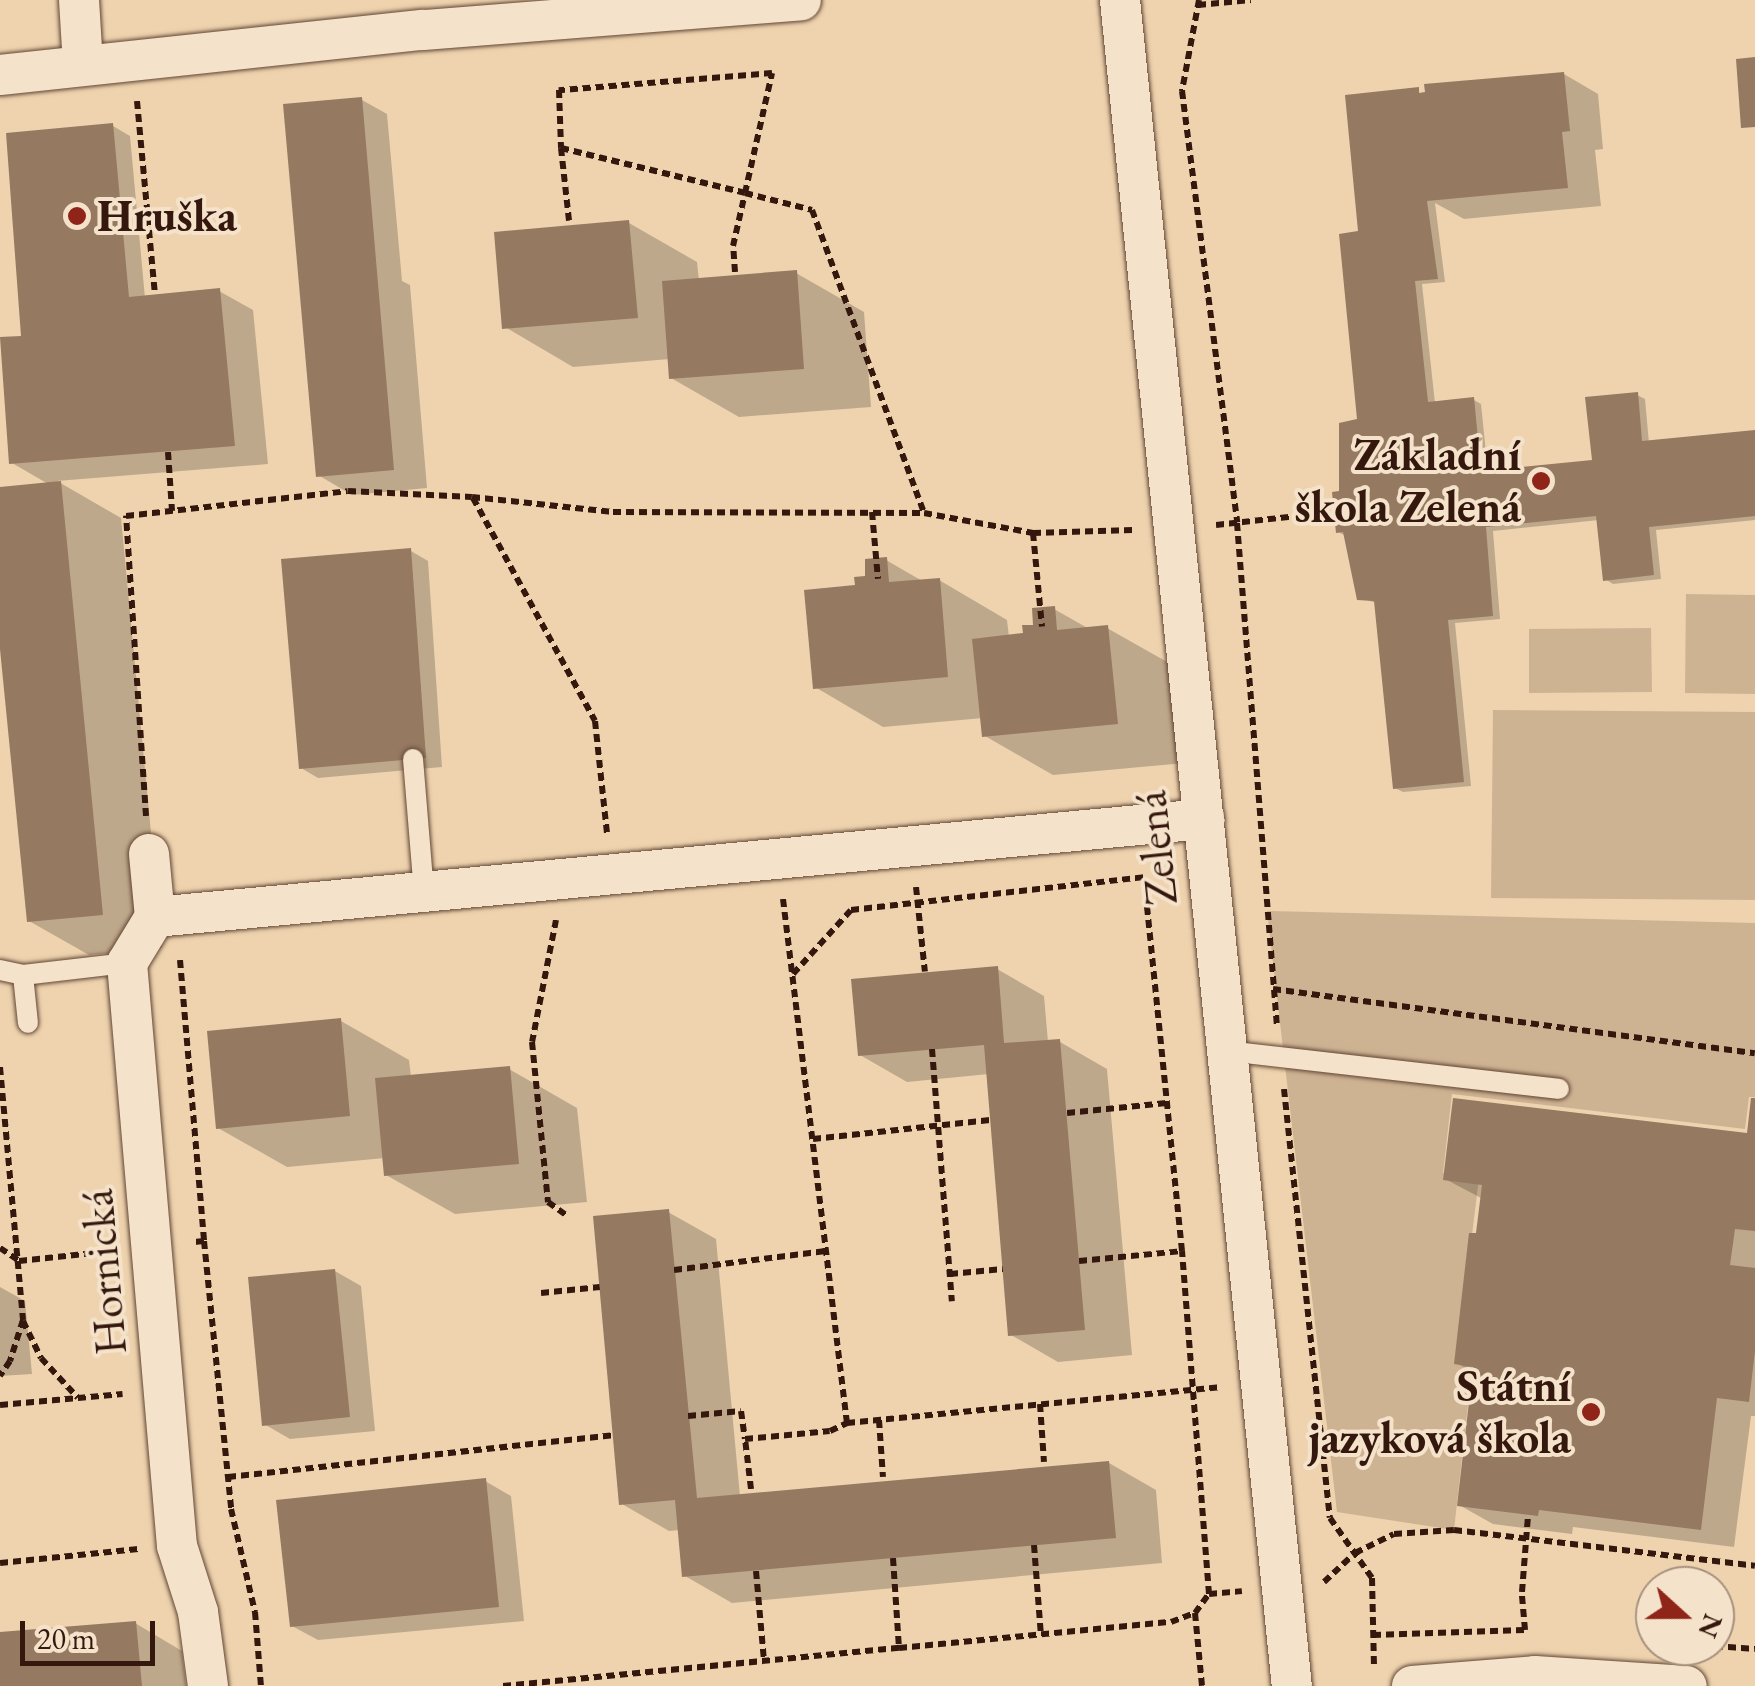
<!DOCTYPE html>
<meta charset="utf-8">
<style>
body{margin:0}
#map{position:relative;width:1755px;height:1686px;overflow:hidden;background:#eed3ae;font-family:"EB Garamond",serif}
div>[style]{position:absolute}
[style*='--x']{left:calc(var(--x)*1px);top:calc(var(--y)*1px);width:calc(var(--w)*1px);rotate:calc(var(--a)*1deg)}
.green>*{inset:0;background:#ceb393}
.shadow>*{inset:0;background:#0003}
.building>*{inset:0;background:#957961}
.path>*{height:6px;margin-top:-3px;transform-origin:0;background:repeating-linear-gradient(90deg,#34170d 0 8px,transparent 0 13px)}
.roads{filter:drop-shadow(0 0 2px #624635) drop-shadow(0 0 2px #624635)}
.lane>*{height:20px;margin:-10px;padding:0 10px;transform-origin:10px;border-radius:10px;background:#f4e2ca}
.street>*{height:40px;margin:-20px;padding:0 20px;transform-origin:20px;border-radius:20px;background:#f4e2ca}
.dots>*{width:28px;height:28px;translate:-50% -50%;box-sizing:border-box;border:5px solid #f4e2ca;border-radius:50%}
span{translate:-50% -50%;white-space:nowrap;text-align:center;line-height:1.15;-webkit-text-stroke:8px #f4e2ca;paint-order:stroke}
.poi-label{font-size:45px;color:#34170d;font-weight:700}
.left{translate:0 -50%;text-align:left}
.right{translate:-100% -50%;text-align:right}
.street-label{font-size:45px;color:#34170d}
.north{position:absolute;left:1635px;top:1566px;width:100px;height:100px;box-sizing:border-box;background:#f4e2ca;border:2px solid #a7917e;border-radius:50%;rotate:111deg;font-size:28px;font-weight:700;line-height:40px;text-align:center;color:#34170d}
.north::after{content:'';display:block;margin:auto;width:35px;height:45px;background:#8f2418;clip-path:polygon(50% 0,100% 100%,50% 72%,0 100%)}
.scale{position:absolute;left:20px;top:1621px;width:135px;height:45px;box-sizing:border-box;border:5px solid #34170d;border-top:0;padding-left:12px;font-size:30px;line-height:35px;white-space:nowrap;color:#34170d;-webkit-text-stroke:8px #f4e2ca;paint-order:stroke}
</style>
<div id="map">
<div class="green">
<div style="clip-path:polygon(1686px 594px,1755px 595px,1755px 694px,1685px 693px)"></div>
<div style="clip-path:polygon(1651px 628px,1652px 692px,1529px 693px,1529px 629px)"></div>
<div style="clip-path:polygon(1493px 710px,1755px 712px,1755px 900px,1491px 898px)"></div>
<div style="clip-path:polygon(1267px 911px,1755px 923px,1755px 1097px,1749px 1097px,1745px 1129px,1452px 1094px,1443px 1173px,1479px 1178px,1457px 1357px,1473px 1360px,1454px 1530px,1337px 1512px)"></div>
</div>
<div class="shadow">
<div style="clip-path:polygon(1564px 74px,1598px 94px,1603px 149px,1595px 150px,1601px 206px,1464px 219px,1435px 203px,1445px 282px,1422px 284px,1435px 403px,1474px 400px,1481px 404px,1488px 473px,1595px 463px,1637px 395px,1645px 399px,1649px 443px,1755px 433px,1755px 520px,1656px 530px,1661px 579px,1613px 584px,1605px 579px,1599px 520px,1493px 531px,1500px 619px,1455px 623px,1471px 786px,1403px 792px,1395px 788px,1377px 603px,1359px 598px,1346px 536px,1338px 532px,1341px 493px,1360px 421px,1361px 234px,1415px 90px,1423px 95px)"></div>
<div style="clip-path:polygon(362px 100px,387px 114px,402px 281px,410px 285px,427px 488px,352px 495px,318px 475px)"></div>
<div style="clip-path:polygon(113px 126px,130px 136px,145px 298px,219px 291px,253px 310px,268px 464px,57px 481px,121px 518px,162px 948px,89px 955px,29px 921px,0 621px,0 490px,50px 485px,12px 463px,24px 338px)"></div>
<div style="clip-path:polygon(629px 223px,697px 262px,699px 281px,796px 273px,864px 312px,871px 407px,739px 417px,671px 378px,670px 359px,573px 367px,505px 327px)"></div>
<div style="clip-path:polygon(411px 551px,428px 561px,442px 767px,318px 778px,301px 768px)"></div>
<div style="clip-path:polygon(886px 560px,924px 582px,939px 580px,1007px 620px,1009px 637px,1026px 636px,1054px 609px,1091px 630px,1107px 628px,1176px 667px,1185px 763px,1053px 775px,985px 736px,983px 718px,883px 727px,815px 687px,858px 588px)"></div>
<div style="clip-path:polygon(997px 969px,1044px 996px,1048px 1042px,1060px 1042px,1107px 1069px,1132px 1355px,1058px 1362px,1011px 1335px,989px 1074px,907px 1082px,860px 1055px)"></div>
<div style="clip-path:polygon(341px 1021px,409px 1060px,411px 1077px,509px 1069px,577px 1108px,587px 1202px,455px 1214px,386px 1175px,385px 1158px,287px 1167px,218px 1128px)"></div>
<div style="clip-path:polygon(1755px 1101px,1755px 1416px,1751px 1416px,1734px 1547px,1573px 1527px,1572px 1534px,1493px 1524px,1459px 1505px,1475px 1373px,1456px 1363px,1483px 1199px,1445px 1179px,1749px 1136px)"></div>
<div style="clip-path:polygon(668px 1212px,716px 1239px,740px 1496px,1109px 1463px,1156px 1490px,1162px 1563px,732px 1603px,685px 1576px,680px 1530px,669px 1531px,622px 1504px)"></div>
<div style="clip-path:polygon(335px 1271px,361px 1286px,375px 1431px,290px 1439px,264px 1424px)"></div>
<div style="clip-path:polygon(0 1287px,25px 1301px,32px 1374px,0 1376px)"></div>
<div style="clip-path:polygon(485px 1481px,511px 1496px,524px 1621px,318px 1640px,292px 1626px)"></div>
<div style="clip-path:polygon(135px 1623px,182px 1651px,186px 1686px,0 1686px,0 1635px)"></div>
</div>
<div class="building">
<div style="clip-path:polygon(1755px 57px,1755px 127px,1741px 128px,1736px 59px)"></div>
<div style="clip-path:polygon(1564px 72px,1570px 131px,1562px 132px,1568px 188px,1427px 201px,1438px 279px,1415px 281px,1428px 402px,1474px 397px,1481px 471px,1592px 460px,1585px 397px,1638px 392px,1642px 441px,1755px 430px,1755px 516px,1649px 527px,1654px 575px,1603px 581px,1596px 516px,1486px 527px,1493px 616px,1448px 620px,1464px 782px,1393px 789px,1374px 601px,1357px 600px,1343px 532px,1336px 533px,1332px 492px,1339px 491px,1339px 423px,1357px 419px,1339px 234px,1358px 231px,1345px 95px,1419px 87px,1419px 93px,1425px 92px,1424px 84px)"></div>
<div style="clip-path:polygon(362px 97px,394px 470px,316px 477px,283px 104px)"></div>
<div style="clip-path:polygon(113px 123px,129px 297px,220px 288px,235px 446px,9px 464px,0 337px,21px 336px,6px 133px)"></div>
<div style="clip-path:polygon(629px 220px,638px 318px,502px 329px,494px 232px)"></div>
<div style="clip-path:polygon(797px 270px,804px 369px,669px 379px,662px 281px)"></div>
<div style="clip-path:polygon(61px 481px,103px 915px,27px 922px,0 649px,0 487px)"></div>
<div style="clip-path:polygon(411px 548px,426px 758px,299px 769px,281px 559px)"></div>
<div style="clip-path:polygon(887px 557px,889px 582px,940px 578px,948px 677px,813px 689px,804px 590px,855px 585px,854px 577px,865px 576px,865px 559px)"></div>
<div style="clip-path:polygon(1055px 606px,1057px 630px,1108px 625px,1118px 724px,982px 737px,972px 639px,1023px 633px,1022px 625px,1033px 625px,1032px 608px)"></div>
<div style="clip-path:polygon(998px 966px,1004px 1043px,1060px 1039px,1085px 1330px,1008px 1336px,984px 1045px,858px 1056px,851px 979px)"></div>
<div style="clip-path:polygon(341px 1018px,350px 1116px,216px 1129px,207px 1031px)"></div>
<div style="clip-path:polygon(510px 1066px,519px 1164px,384px 1176px,375px 1078px)"></div>
<div style="clip-path:polygon(1453px 1098px,1747px 1133px,1751px 1098px,1755px 1098px,1755px 1231px,1735px 1229px,1730px 1265px,1755px 1268px,1755px 1351px,1749px 1402px,1717px 1398px,1701px 1530px,1539px 1510px,1538px 1516px,1457px 1506px,1473px 1367px,1454px 1364px,1469px 1233px,1476px 1233px,1482px 1185px,1443px 1180px)"></div>
<div style="clip-path:polygon(669px 1209px,697px 1498px,1109px 1461px,1116px 1538px,682px 1577px,675px 1500px,619px 1505px,593px 1216px)"></div>
<div style="clip-path:polygon(335px 1269px,350px 1417px,262px 1426px,248px 1277px)"></div>
<div style="clip-path:polygon(486px 1478px,499px 1607px,290px 1627px,276px 1500px)"></div>
<div style="clip-path:polygon(136px 1621px,142px 1686px,0 1686px,0 1632px)"></div>
</div>
<div class="path">
<div style="--x:1199;--y:0;--w:93;--a:100.6"></div>
<div style="--x:1182;--y:91;--w:435;--a:82.7"></div>
<div style="--x:1237;--y:523;--w:506;--a:85.46"></div>
<div style="--x:1198;--y:5;--w:53;--a:-5.4"></div>
<div style="--x:137;--y:101;--w:194;--a:84.7"></div>
<div style="--x:561;--y:148;--w:73;--a:83.7"></div>
<div style="--x:735;--y:272;--w:26;--a:-94"></div>
<div style="--x:733;--y:246;--w:54;--a:-77.2"></div>
<div style="--x:745;--y:193;--w:123;--a:-77.3"></div>
<div style="--x:772;--y:73;--w:214;--a:175.4"></div>
<div style="--x:559;--y:90;--w:58;--a:88"></div>
<div style="--x:561;--y:148;--w:189;--a:13.7"></div>
<div style="--x:745;--y:193;--w:69;--a:14.2"></div>
<div style="--x:812;--y:210;--w:323;--a:69.7"></div>
<div style="--x:168;--y:452;--w:59;--a:86.1"></div>
<div style="--x:473;--y:498;--w:254;--a:61.3"></div>
<div style="--x:595;--y:721;--w:114;--a:83.9"></div>
<div style="--x:872;--y:512;--w:67;--a:84.9"></div>
<div style="--x:1216;--y:525;--w:119;--a:-6.3"></div>
<div style="--x:1033;--y:533;--w:94;--a:84.5"></div>
<div style="--x:146;--y:816;--w:301;--a:-93.8"></div>
<div style="--x:126;--y:516;--w:223;--a:-6.4"></div>
<div style="--x:348;--y:491;--w:124;--a:2.8"></div>
<div style="--x:472;--y:497;--w:142;--a:6.1"></div>
<div style="--x:613;--y:512;--w:311;--a:0.2"></div>
<div style="--x:924;--y:513;--w:111;--a:10.4"></div>
<div style="--x:1033;--y:533;--w:100;--a:-1.7"></div>
<div style="--x:916;--y:887;--w:85;--a:84"></div>
<div style="--x:783;--y:899;--w:528;--a:83.04"></div>
<div style="--x:847;--y:1423;--w:374;--a:-5.5"></div>
<div style="--x:556;--y:920;--w:124;--a:101.1"></div>
<div style="--x:532;--y:1042;--w:161;--a:84.3"></div>
<div style="--x:548;--y:1202;--w:22;--a:36"></div>
<div style="--x:180;--y:960;--w:282;--a:85.1"></div>
<div style="--x:204;--y:1241;--w:10;--a:174"></div>
<div style="--x:793;--y:974;--w:86;--a:-47.8"></div>
<div style="--x:851;--y:910;--w:295;--a:-6.4"></div>
<div style="--x:1273;--y:989;--w:486;--a:7.6"></div>
<div style="--x:932;--y:1049;--w:253;--a:85.5"></div>
<div style="--x:0;--y:1067;--w:254;--a:84.8"></div>
<div style="--x:23;--y:1320;--w:43;--a:107.6"></div>
<div style="--x:10;--y:1361;--w:18;--a:124"></div>
<div style="--x:1284;--y:1089;--w:431;--a:83.9"></div>
<div style="--x:1330;--y:1518;--w:73;--a:55"></div>
<div style="--x:1372;--y:1578;--w:88;--a:88.7"></div>
<div style="--x:1067;--y:1113;--w:100;--a:-5.7"></div>
<div style="--x:813;--y:1139;--w:178;--a:-6.1"></div>
<div style="--x:204;--y:1241;--w:269;--a:84.2"></div>
<div style="--x:231;--y:1509;--w:106;--a:76.9"></div>
<div style="--x:255;--y:1612;--w:74;--a:85.4"></div>
<div style="--x:0;--y:1248;--w:23;--a:34"></div>
<div style="--x:19;--y:1261;--w:94;--a:-6.1"></div>
<div style="--x:1079;--y:1261;--w:103;--a:-5.5"></div>
<div style="--x:674;--y:1270;--w:153;--a:-7.1"></div>
<div style="--x:950;--y:1274;--w:53;--a:-5.4"></div>
<div style="--x:541;--y:1293;--w:59;--a:-5.8"></div>
<div style="--x:23;--y:1321;--w:41;--a:64.1"></div>
<div style="--x:41;--y:1358;--w:54;--a:47.2"></div>
<div style="--x:1040;--y:1404;--w:58;--a:86.1"></div>
<div style="--x:0;--y:1405;--w:123;--a:-5.1"></div>
<div style="--x:688;--y:1416;--w:53;--a:-5.4"></div>
<div style="--x:741;--y:1411;--w:28;--a:82"></div>
<div style="--x:879;--y:1420;--w:57;--a:86"></div>
<div style="--x:228;--y:1477;--w:387;--a:-6.2"></div>
<div style="--x:751;--y:1489;--w:50;--a:-96.8"></div>
<div style="--x:745;--y:1439;--w:85;--a:-5.4"></div>
<div style="--x:830;--y:1431;--w:19;--a:-25"></div>
<div style="--x:1034;--y:1545;--w:90;--a:85.6"></div>
<div style="--x:893;--y:1558;--w:90;--a:86.2"></div>
<div style="--x:899;--y:1648;--w:273;--a:-5.5"></div>
<div style="--x:1171;--y:1622;--w:26;--a:-21"></div>
<div style="--x:1195;--y:1613;--w:24;--a:-54"></div>
<div style="--x:1209;--y:1594;--w:344;--a:-94.5"></div>
<div style="--x:1182;--y:1251;--w:375;--a:-95.8"></div>
<div style="--x:0;--y:1563;--w:139;--a:-5.8"></div>
<div style="--x:756;--y:1571;--w:90;--a:84.9"></div>
<div style="--x:1324;--y:1582;--w:42;--a:-43.1"></div>
<div style="--x:1355;--y:1553;--w:43;--a:-26"></div>
<div style="--x:1394;--y:1534;--w:60;--a:-3.8"></div>
<div style="--x:1454;--y:1530;--w:303;--a:6.8"></div>
<div style="--x:1209;--y:1594;--w:33;--a:-5"></div>
<div style="--x:1195;--y:1613;--w:73;--a:84.5"></div>
<div style="--x:1525;--y:1630;--w:38;--a:-95"></div>
<div style="--x:1522;--y:1592;--w:77;--a:-85.5"></div>
<div style="--x:1373;--y:1635;--w:151;--a:-1.9"></div>
<div style="--x:1715;--y:1646;--w:40;--a:4.3"></div>
<div style="--x:503;--y:1686;--w:398;--a:-5.5"></div>
</div>
<div class="roads">
<div class="lane">
<div style="--x:413;--y:759;--w:134;--a:85.3"></div>
<div style="--x:0;--y:970;--w:24;--a:12"></div>
<div style="--x:23;--y:975;--w:105;--a:-6.6"></div>
<div style="--x:23;--y:975;--w:48;--a:84.1"></div>
<div style="--x:1227;--y:1051;--w:334;--a:6.5"></div>
</div>
<div class="street">
<div style="--x:79;--y:0;--w:65;--a:86.5"></div>
<div style="--x:1120;--y:0;--w:1695;--a:84.18"></div>
<div style="--x:0;--y:75;--w:426;--a:-6.1"></div>
<div style="--x:424;--y:30;--w:378;--a:-4.5"></div>
<div style="--x:149;--y:854;--w:63;--a:84.6"></div>
<div style="--x:155;--y:917;--w:54;--a:121.3"></div>
<div style="--x:127;--y:963;--w:585;--a:85.1"></div>
<div style="--x:177;--y:1546;--w:69;--a:72.3"></div>
<div style="--x:198;--y:1612;--w:75;--a:82.3"></div>
<div style="--x:155;--y:917;--w:1054;--a:-5.34"></div>
<div style="--x:1412;--y:1686;--w:123;--a:-4.6"></div>
<div style="--x:1535;--y:1676;--w:152;--a:3.8"></div>
</div>
</div>
<div class="dots">
<div style="left:77px;top:216px;background:#8f2418"></div>
<div style="left:1541px;top:481px;background:#8f2418"></div>
<div style="left:1591px;top:1412px;background:#8f2418"></div>
</div>
<div class="poi-label">
<span class="left" style="left:97px;top:216px">Hruška</span>
<span class="right" style="left:1521px;top:481px">Základní<br>škola Zelená</span>
<span class="right" style="left:1571px;top:1412px">Státní<br>jazyková škola</span>
</div>
<div class="street-label">
<span style="left:1156px;top:848px;rotate:-96deg">Zelená</span>
<span style="left:104px;top:1272px;rotate:-95deg">Hornická</span>
</div>
<div class="north">N</div>
<div class="scale">20 m</div>
</div>
